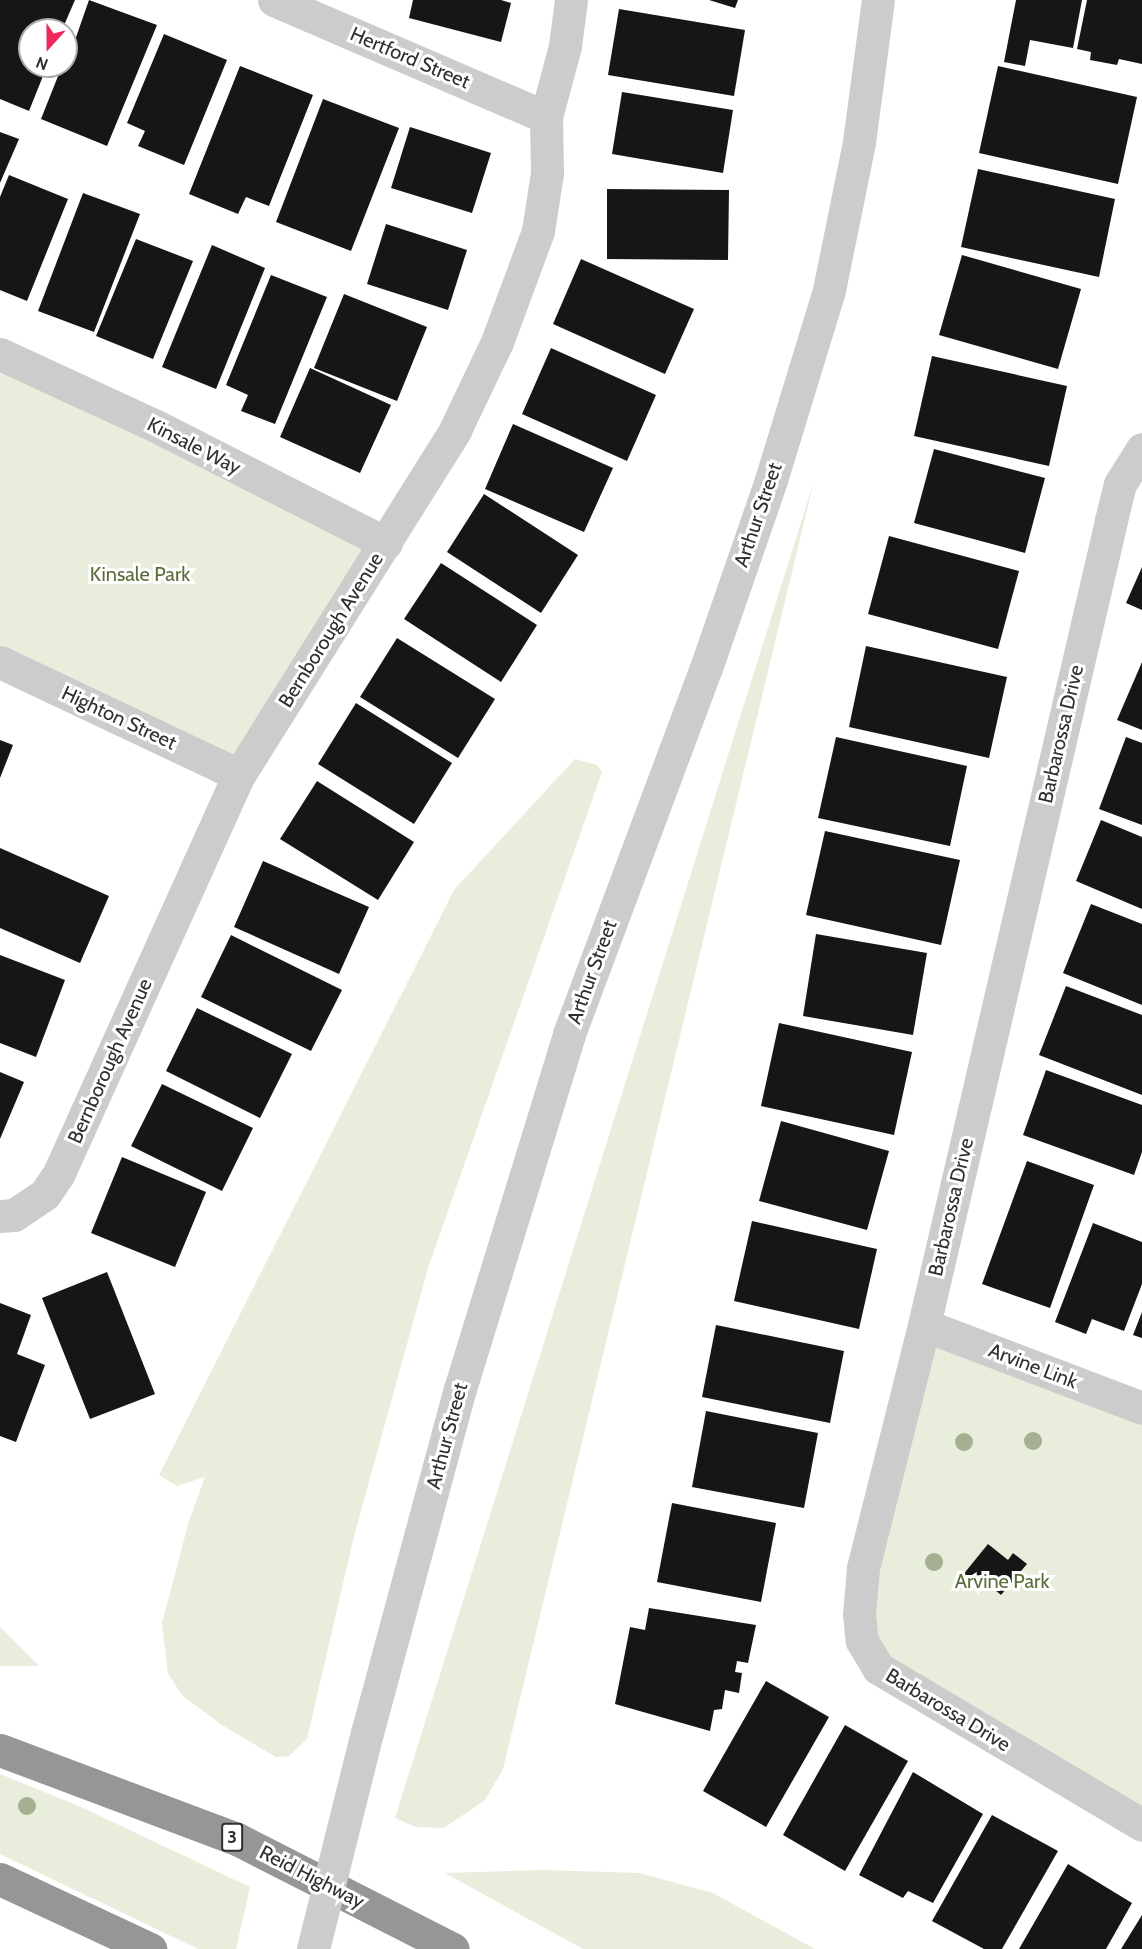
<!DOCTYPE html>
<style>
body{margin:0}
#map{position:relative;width:1142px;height:1949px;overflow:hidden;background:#fff;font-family:Cabin,sans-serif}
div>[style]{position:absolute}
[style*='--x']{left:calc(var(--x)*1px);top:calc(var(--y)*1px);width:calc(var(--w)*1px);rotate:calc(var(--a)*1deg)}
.green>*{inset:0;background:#e8eddc}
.building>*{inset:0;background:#161616}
.minor>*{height:33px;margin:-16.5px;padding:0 16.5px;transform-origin:16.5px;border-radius:16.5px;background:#ccc}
.highway>*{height:33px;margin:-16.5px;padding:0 16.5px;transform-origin:16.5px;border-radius:16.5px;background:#969696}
.minor-bridge>*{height:33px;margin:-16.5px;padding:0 16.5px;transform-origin:16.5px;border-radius:16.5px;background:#ccc}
.trees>*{width:18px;height:18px;margin:-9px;border-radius:50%;background:#a5af92}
span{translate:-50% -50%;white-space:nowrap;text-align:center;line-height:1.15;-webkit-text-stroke:6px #fff;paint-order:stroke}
.shield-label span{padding:2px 4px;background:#fff;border:2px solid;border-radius:4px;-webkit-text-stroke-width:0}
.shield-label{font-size:18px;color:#2f2f2f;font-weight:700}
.street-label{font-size:20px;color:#2f2f2f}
.park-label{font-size:20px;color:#5b6d39}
.north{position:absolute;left:18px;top:18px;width:60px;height:60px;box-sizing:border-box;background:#fff;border:2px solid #acacac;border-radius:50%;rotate:201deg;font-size:16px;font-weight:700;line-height:24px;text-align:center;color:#2f2f2f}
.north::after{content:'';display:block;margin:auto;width:21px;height:27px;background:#ef2859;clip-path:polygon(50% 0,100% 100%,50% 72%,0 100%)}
</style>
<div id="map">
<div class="green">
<div style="clip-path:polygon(0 354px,386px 543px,239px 775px,0 662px)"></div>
<div style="clip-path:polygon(814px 481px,503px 1769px,485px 1800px,444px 1828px,415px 1827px,395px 1818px)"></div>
<div style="clip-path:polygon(575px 759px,597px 765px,602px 772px,428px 1268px,354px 1536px,307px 1739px,289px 1756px,276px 1757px,222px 1725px,183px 1696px,168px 1674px,162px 1623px,189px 1521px,205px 1477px,177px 1486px,159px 1475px,454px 890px)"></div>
<div style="clip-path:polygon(924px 1325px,1142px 1408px,1142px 1826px,910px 1690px,859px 1614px)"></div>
<div style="clip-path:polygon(0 1627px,39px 1666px,0 1666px)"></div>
<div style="clip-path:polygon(0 1774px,79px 1806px,250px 1887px,236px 1949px,198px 1949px,0 1854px)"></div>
<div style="clip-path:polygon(543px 1870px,639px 1873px,713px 1893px,815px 1949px,583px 1949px,445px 1873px)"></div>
</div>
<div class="building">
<div style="clip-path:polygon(0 0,75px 0,62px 30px,30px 30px,30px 66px,47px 66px,29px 111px,0 99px)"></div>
<div style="clip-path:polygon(89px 0,157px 25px,107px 146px,41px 119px,62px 66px,66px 66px)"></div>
<div style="clip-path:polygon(413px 0,501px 0,511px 3px,501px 42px,409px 18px)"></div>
<div style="clip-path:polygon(709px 0,738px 0,735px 8px)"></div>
<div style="clip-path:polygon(1016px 0,1082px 0,1073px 48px,1030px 40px,1025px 66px,1004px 62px)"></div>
<div style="clip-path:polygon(1087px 0,1142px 0,1142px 64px,1119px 59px,1117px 65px,1090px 60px,1091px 52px,1077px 49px)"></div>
<div style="clip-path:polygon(619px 9px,745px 30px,734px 96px,608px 75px)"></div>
<div style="clip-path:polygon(164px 34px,227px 60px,184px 165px,138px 146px,145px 131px,127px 123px)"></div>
<div style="clip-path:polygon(240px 66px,313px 95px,269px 206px,246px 197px,238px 214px,189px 194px)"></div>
<div style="clip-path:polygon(998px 66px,1137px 97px,1118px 184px,979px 153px)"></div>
<div style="clip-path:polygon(622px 92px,733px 110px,723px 173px,612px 154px)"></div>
<div style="clip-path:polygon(323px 99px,399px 128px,351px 251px,276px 222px)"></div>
<div style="clip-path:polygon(410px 127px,491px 153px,472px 213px,391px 188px)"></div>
<div style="clip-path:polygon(0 132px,19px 139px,0 183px)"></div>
<div style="clip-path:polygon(978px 169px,1115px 199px,1099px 277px,961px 247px)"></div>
<div style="clip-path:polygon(9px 175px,68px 199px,27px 301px,0 290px,0 197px)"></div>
<div style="clip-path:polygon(607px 189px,729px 190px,728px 260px,607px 259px)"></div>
<div style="clip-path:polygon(83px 193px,140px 214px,94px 332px,38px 311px)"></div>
<div style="clip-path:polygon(386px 224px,467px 250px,448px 310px,367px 284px)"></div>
<div style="clip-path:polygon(136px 239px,193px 261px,153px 359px,96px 336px)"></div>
<div style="clip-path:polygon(212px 245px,265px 268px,216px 389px,162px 367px)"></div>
<div style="clip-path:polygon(962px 255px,1081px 289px,1058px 369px,939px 335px)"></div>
<div style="clip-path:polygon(581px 259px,694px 309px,665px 374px,553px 324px)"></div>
<div style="clip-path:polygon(271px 275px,327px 297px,275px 424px,241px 411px,248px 395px,226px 385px)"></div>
<div style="clip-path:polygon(344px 294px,427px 327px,397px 401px,314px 368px)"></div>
<div style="clip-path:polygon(551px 348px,656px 395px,627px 461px,522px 414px)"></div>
<div style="clip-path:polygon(932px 356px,1067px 386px,1049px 466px,914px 436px)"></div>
<div style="clip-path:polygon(310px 368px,391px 405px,360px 473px,280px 437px)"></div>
<div style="clip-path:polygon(513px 424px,613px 468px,584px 532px,485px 489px)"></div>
<div style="clip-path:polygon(934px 449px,1045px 478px,1025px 553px,914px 523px)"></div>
<div style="clip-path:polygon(484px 494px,578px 555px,541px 613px,447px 552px)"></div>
<div style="clip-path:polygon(889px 536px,1019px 571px,998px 649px,868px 614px)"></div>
<div style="clip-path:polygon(441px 563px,537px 625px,501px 682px,404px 619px)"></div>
<div style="clip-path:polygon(1142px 567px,1142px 610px,1126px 603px)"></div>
<div style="clip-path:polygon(397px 638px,495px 699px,458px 758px,360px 697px)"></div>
<div style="clip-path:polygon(866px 646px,1007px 677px,989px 758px,849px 727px)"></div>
<div style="clip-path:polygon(1142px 662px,1142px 730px,1117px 720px)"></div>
<div style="clip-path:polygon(356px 703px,452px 763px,414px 824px,318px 764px)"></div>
<div style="clip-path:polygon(836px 737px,967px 766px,950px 846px,818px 818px)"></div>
<div style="clip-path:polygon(1126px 737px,1142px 743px,1142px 825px,1099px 809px)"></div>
<div style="clip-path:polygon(0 740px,13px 745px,0 778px)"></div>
<div style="clip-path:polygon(317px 781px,414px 842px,378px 900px,280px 839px)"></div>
<div style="clip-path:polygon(1101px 820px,1142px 837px,1142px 909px,1076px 881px)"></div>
<div style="clip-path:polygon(825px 831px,960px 860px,941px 945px,806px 915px)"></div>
<div style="clip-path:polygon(0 848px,109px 896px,80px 963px,0 928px)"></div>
<div style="clip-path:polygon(263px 861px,369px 907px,339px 974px,234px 927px)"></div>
<div style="clip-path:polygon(1091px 904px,1142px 924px,1142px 1005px,1063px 973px)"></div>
<div style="clip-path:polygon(816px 934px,927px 953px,913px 1035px,803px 1016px)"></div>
<div style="clip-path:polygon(231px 935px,342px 990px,311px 1051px,201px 997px)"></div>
<div style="clip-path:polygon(0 955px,65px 980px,36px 1057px,0 1043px)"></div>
<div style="clip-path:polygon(1066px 986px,1142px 1015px,1142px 1095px,1039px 1055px)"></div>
<div style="clip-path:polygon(197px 1008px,292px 1054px,260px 1118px,166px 1071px)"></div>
<div style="clip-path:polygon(779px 1023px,912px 1052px,894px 1135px,761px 1106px)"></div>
<div style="clip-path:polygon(1046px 1070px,1142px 1105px,1142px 1152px,1134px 1175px,1023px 1135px)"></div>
<div style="clip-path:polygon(0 1072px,24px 1082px,0 1139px)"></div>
<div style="clip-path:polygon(162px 1084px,253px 1128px,222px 1191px,131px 1146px)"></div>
<div style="clip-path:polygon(781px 1121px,889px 1151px,867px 1230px,759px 1201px)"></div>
<div style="clip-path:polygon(122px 1157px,206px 1192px,175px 1267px,91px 1233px)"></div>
<div style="clip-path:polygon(1027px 1161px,1094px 1185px,1050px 1308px,982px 1284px)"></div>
<div style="clip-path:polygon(752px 1221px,877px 1249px,859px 1329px,734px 1301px)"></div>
<div style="clip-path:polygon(1093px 1223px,1142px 1242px,1142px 1284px,1124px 1331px,1092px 1319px,1086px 1334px,1055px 1322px)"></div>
<div style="clip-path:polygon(107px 1272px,155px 1394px,90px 1419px,42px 1298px)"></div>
<div style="clip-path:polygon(0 1303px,31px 1315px,17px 1354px,45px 1365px,16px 1442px,0 1436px)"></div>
<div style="clip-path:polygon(1142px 1312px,1142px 1338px,1133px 1335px)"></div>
<div style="clip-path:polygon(716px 1325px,844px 1351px,830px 1423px,702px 1397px)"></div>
<div style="clip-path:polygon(706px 1411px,818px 1433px,804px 1508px,692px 1487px)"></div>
<div style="clip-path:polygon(672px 1503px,776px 1523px,761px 1602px,657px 1582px)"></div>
<div style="clip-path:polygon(988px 1544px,1008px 1560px,1013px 1553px,1027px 1564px,1001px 1595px,982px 1579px,975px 1587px,962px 1576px)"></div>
<div style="clip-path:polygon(649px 1608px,756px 1625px,748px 1663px,737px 1661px,735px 1672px,742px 1673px,739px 1693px,725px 1690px,722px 1709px,714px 1710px,710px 1731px,615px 1704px,630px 1627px,645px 1630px)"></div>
<div style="clip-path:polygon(766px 1681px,829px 1717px,766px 1827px,703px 1791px)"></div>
<div style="clip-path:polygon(845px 1725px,908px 1761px,845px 1871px,783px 1835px)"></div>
<div style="clip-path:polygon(913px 1772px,983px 1814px,933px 1903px,908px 1891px,903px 1898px,859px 1875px)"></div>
<div style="clip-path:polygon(992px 1815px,1058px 1851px,1002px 1949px,984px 1949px,932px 1921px)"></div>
<div style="clip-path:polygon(1068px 1864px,1132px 1903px,1106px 1949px,1019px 1949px)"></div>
<div style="clip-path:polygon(1142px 1915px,1142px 1949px,1121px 1949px)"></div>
</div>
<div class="minor">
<div style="--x:274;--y:0;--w:296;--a:23.3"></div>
<div style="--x:0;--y:354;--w:172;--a:24.8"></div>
<div style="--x:156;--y:426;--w:258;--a:27"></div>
<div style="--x:1142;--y:449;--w:41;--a:122.2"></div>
<div style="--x:1120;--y:484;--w:38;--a:104"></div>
<div style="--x:1111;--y:521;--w:825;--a:103.09"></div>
<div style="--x:924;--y:1325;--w:251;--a:104.1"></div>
<div style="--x:863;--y:1568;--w:46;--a:95"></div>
<div style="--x:859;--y:1614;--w:27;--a:84"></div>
<div style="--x:862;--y:1641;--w:31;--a:59"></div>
<div style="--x:878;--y:1668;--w:307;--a:30.7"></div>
<div style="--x:0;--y:662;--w:264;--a:25.3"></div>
<div style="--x:0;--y:1216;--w:14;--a:-4"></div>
<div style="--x:14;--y:1215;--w:37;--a:-34"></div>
<div style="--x:45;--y:1194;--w:25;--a:-56"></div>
<div style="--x:59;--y:1173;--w:437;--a:-65.7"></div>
<div style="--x:239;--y:775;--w:407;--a:-57.9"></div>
<div style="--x:455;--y:430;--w:98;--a:-64.5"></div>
<div style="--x:497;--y:342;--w:118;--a:-69.7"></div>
<div style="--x:538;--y:231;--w:59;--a:-81.2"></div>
<div style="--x:547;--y:173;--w:56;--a:-91"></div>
<div style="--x:546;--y:117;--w:73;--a:-75"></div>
<div style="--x:565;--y:46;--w:46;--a:-82.6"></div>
<div style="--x:924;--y:1325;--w:233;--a:20.8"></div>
<div style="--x:367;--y:1733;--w:356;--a:-74.9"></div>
<div style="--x:460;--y:1389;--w:371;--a:-72.9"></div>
<div style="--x:569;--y:1034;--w:391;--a:-69.5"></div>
<div style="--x:706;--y:668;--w:199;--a:-70.9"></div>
<div style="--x:771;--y:480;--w:199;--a:-73"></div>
<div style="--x:829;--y:290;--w:151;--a:-78.5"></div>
<div style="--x:859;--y:142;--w:143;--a:-82.4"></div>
</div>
<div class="highway">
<div style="--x:0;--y:1750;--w:253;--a:20.6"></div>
<div style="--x:237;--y:1839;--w:242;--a:27"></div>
<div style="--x:0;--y:1879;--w:166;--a:25"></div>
</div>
<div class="minor-bridge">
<div style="--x:313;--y:1949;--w:223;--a:-76"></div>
</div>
<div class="trees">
<div style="left:1033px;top:1441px"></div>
<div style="left:964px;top:1442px"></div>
<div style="left:934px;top:1562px"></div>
<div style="left:27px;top:1806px"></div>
</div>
<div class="shield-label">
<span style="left:232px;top:1837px">3</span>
</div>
<div class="street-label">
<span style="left:410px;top:58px;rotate:23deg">Hertford Street</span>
<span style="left:194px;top:446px;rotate:27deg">Kinsale Way</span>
<span style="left:758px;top:515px;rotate:-71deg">Arthur Street</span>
<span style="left:331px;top:630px;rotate:-58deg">Bernborough Avenue</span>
<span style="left:119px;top:718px;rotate:25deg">Highton Street</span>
<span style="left:1061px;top:734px;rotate:-77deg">Barbarossa Drive</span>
<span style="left:592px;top:972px;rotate:-70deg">Arthur Street</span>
<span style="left:110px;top:1061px;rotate:-66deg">Bernborough Avenue</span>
<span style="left:951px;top:1207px;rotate:-77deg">Barbarossa Drive</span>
<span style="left:1033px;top:1366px;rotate:21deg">Arvine Link</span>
<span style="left:447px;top:1436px;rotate:-75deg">Arthur Street</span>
<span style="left:948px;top:1710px;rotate:31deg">Barbarossa Drive</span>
<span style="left:312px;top:1877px;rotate:27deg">Reid Highway</span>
</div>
<div class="park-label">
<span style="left:140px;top:574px">Kinsale Park</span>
<span style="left:1002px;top:1581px">Arvine Park</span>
</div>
<div class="north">N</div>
</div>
